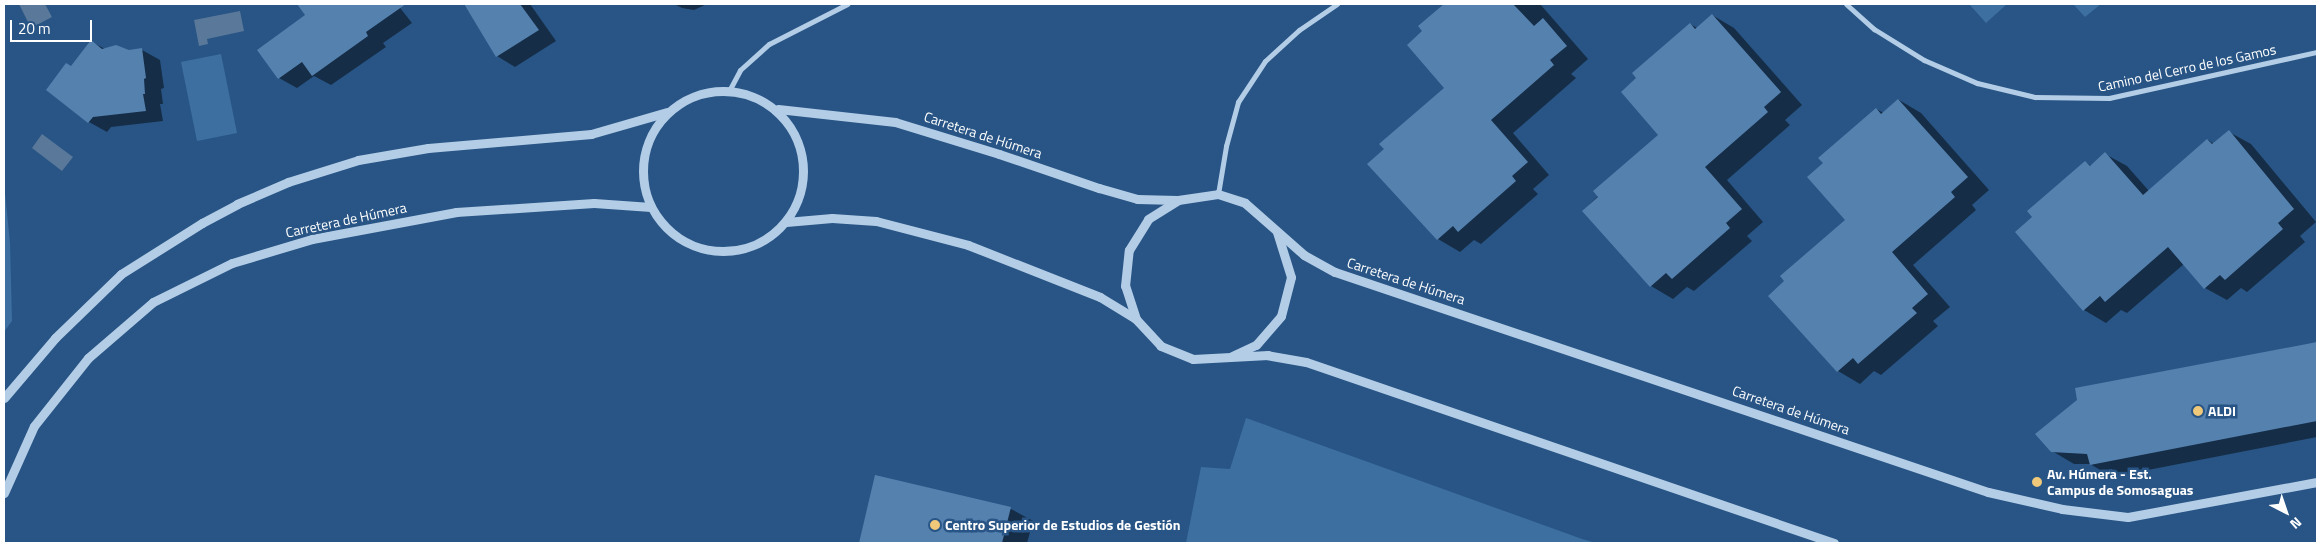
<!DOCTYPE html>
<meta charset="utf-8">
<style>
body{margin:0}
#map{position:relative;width:2321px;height:547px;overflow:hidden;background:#285585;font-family:"Titillium Web",sans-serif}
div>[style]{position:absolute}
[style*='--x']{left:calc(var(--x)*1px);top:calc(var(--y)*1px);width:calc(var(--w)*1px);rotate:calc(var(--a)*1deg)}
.green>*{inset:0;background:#3d6fa1}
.water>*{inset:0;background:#5a7899}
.shadow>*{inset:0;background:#0007}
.building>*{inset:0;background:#5581af}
.minor>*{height:5px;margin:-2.5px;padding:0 2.5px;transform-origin:2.5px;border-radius:2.5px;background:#b3cde7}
.tertiary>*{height:9px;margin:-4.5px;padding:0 4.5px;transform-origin:4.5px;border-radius:4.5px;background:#b3cde7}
.tertiary>.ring{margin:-4.5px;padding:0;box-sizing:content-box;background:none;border:9px solid #b3cde7;border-radius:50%}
.dots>*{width:14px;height:14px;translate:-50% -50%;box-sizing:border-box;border:2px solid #285585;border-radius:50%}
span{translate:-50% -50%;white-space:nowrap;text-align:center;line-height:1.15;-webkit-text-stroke:5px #285585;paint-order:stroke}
.street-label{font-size:14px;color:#fff}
.poi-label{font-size:14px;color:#fff;font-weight:700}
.left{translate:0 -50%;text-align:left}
.frame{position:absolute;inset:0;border:5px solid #fff;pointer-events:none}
.north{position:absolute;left:2261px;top:487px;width:50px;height:50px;-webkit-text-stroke:4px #285585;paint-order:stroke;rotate:139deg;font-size:14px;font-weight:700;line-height:20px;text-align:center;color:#fff}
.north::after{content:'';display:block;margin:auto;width:18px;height:22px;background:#fff;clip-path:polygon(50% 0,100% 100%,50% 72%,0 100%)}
.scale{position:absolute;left:10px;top:20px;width:82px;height:22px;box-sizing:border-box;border:2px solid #fff;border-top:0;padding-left:6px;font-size:15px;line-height:18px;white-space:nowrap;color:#fff;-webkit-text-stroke:4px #285585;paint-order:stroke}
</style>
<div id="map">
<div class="green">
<div style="clip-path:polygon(1969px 4px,2007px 4px,1986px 23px)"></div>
<div style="clip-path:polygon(2073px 4px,2101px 4px,2085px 17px)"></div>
<div style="clip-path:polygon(221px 54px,237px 133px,197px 141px,181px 62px)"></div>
<div style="clip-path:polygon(4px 183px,10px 243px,12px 321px,4px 332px)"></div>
<div style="clip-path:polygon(1246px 418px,1582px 539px,1596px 543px,1186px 543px,1201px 467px,1230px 469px)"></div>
</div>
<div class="water">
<div style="clip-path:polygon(19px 4px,45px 4px,52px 17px,31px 28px)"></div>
<div style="clip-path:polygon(240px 11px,244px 31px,207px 39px,208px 44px,199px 46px,194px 20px)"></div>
<div style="clip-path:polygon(42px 134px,73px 157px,62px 171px,32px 148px)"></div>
</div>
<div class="shadow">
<div style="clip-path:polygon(313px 4px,342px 4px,351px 10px,360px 4px,397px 4px,412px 23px,383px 43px,386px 47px,331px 85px,314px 76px,297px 88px,279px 78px,307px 15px,304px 11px)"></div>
<div style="clip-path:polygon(464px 4px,530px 4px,556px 41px,515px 67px,497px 56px)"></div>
<div style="clip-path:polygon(674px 4px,707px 4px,694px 10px,682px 8px)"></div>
<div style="clip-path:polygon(1446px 4px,1540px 4px,1588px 59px,1571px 74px,1576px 78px,1513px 133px,1549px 175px,1533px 189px,1538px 194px,1481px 244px,1474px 240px,1460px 252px,1438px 239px,1446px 88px,1424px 31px,1420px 27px)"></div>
<div style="clip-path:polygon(1712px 15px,1734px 28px,1802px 105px,1785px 120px,1790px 125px,1727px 180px,1763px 222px,1747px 236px,1752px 241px,1694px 291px,1687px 287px,1673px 299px,1651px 286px,1583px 211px,1660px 135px,1690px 24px,1697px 28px)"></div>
<div style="clip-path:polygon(92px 42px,105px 49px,129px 52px,142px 50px,160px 60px,164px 88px,161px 89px,163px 104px,160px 104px,163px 121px,111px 127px,107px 132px,89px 122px,72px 68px)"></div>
<div style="clip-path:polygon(1899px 100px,1921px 113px,1989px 190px,1972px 205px,1976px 210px,1913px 265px,1950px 307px,1933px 321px,1938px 326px,1881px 375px,1874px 371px,1860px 384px,1838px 371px,1846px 220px,1825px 163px,1876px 109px,1884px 113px)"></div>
<div style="clip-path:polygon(2229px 132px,2251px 144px,2316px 222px,2300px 236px,2305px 242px,2247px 292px,2241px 288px,2227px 300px,2205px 288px,2184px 264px,2127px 313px,2121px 310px,2106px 323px,2084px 310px,2034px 217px,2085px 162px,2091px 166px,2105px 154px,2127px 166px,2149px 191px,2208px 140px,2214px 144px)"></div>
<div style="clip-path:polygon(2317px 343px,2317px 437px,2112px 477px,2090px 464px,2074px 464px,2052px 451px,2078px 400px,2076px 389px)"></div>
<div style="clip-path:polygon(876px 477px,1011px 509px,1033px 521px,1027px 543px,860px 543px)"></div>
</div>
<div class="building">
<div style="clip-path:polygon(297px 4px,406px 4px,366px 32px,368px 36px,312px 76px,302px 62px,278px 79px,257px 50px,305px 15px)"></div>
<div style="clip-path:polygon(464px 4px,520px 4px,539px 30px,496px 57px)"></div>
<div style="clip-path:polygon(1444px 4px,1513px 4px,1534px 26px,1543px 18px,1567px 46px,1550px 60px,1554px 65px,1491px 120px,1528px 162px,1512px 176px,1516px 181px,1458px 232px,1453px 226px,1437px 240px,1367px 164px,1384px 149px,1379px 144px,1444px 88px,1407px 45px,1422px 31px,1418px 26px)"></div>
<div style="clip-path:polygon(1712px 14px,1781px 92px,1764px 107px,1768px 112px,1705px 167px,1742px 209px,1726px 223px,1730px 228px,1672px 279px,1666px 273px,1650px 287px,1582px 211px,1598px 197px,1593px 191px,1658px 135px,1621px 92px,1636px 78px,1632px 73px,1690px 23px,1695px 29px)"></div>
<div style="clip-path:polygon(91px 40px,102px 49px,116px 45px,129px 50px,142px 48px,146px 78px,144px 79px,145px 94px,143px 94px,146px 111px,93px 117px,88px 123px,46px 90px,66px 63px,71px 66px)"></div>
<div style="clip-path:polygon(1898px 99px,1968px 177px,1951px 192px,1955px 197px,1892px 252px,1928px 294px,1912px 308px,1917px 313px,1858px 364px,1853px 358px,1837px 372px,1768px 296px,1784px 281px,1780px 276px,1845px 220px,1807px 177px,1823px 163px,1818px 158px,1876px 108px,1881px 114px)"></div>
<div style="clip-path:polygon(2229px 130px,2294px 209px,2278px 223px,2283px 229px,2225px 280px,2220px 275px,2204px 289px,2168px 247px,2105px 302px,2100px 296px,2083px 311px,2015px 232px,2032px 217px,2027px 211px,2085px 161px,2090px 166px,2105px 152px,2143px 195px,2207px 139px,2212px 144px)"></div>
<div style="clip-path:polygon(2317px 342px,2317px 421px,2090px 465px,2087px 454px,2051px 452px,2035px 434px,2077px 400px,2075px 388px)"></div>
<div style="clip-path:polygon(875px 475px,1011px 507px,1002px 543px,859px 543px)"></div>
</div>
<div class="minor">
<div style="--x:1846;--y:4;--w:38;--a:42"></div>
<div style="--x:1874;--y:29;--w:59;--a:31.8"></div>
<div style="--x:1924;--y:60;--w:58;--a:23.5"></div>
<div style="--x:1977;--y:83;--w:60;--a:13.6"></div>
<div style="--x:2035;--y:97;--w:74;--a:0.8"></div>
<div style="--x:2109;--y:98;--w:213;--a:-12.5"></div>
<div style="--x:730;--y:89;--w:21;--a:-62"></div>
<div style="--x:740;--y:70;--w:39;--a:-42"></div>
<div style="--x:769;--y:44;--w:88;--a:-27.1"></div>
<div style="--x:1218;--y:194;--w:49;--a:-80.5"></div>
<div style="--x:1226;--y:146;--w:46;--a:-74.7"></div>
<div style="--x:1238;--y:102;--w:49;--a:-56.6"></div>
<div style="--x:1265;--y:61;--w:46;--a:-42.4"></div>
<div style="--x:1299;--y:30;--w:46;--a:-34.4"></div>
</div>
<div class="tertiary">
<div class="ring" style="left:643px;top:91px;width:151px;height:151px"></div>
<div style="--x:778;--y:109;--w:118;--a:6.3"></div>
<div style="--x:895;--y:122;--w:109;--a:17.1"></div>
<div style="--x:999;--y:154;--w:106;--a:18.8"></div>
<div style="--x:1099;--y:188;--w:40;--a:16"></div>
<div style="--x:1137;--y:199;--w:40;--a:1.4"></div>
<div style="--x:786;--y:222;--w:46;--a:-5"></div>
<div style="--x:832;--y:218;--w:44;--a:3.9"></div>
<div style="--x:876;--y:221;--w:95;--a:14.6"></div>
<div style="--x:968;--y:245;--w:142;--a:21.5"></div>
<div style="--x:1100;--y:297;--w:42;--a:31.4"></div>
<div style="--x:1232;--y:356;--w:26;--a:-25"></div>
<div style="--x:1256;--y:345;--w:38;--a:-49"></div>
<div style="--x:1281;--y:316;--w:40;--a:-75.6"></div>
<div style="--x:1291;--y:277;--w:47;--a:-107.3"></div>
<div style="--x:4;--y:398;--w:79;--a:-49.6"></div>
<div style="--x:55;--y:338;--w:92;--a:-44.1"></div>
<div style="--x:121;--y:274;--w:96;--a:-32.2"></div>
<div style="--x:202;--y:223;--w:40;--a:-28"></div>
<div style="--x:237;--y:204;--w:56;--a:-23.3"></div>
<div style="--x:288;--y:182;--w:73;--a:-17.4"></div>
<div style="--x:358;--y:160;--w:71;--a:-9.7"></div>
<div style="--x:428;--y:148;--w:164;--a:-4.9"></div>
<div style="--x:591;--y:134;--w:79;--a:-16.1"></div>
<div style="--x:4;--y:493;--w:73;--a:-65.9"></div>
<div style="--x:34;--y:426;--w:87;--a:-51.5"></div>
<div style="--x:88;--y:358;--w:86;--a:-40.7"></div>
<div style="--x:153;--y:302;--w:88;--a:-26.3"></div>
<div style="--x:232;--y:263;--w:84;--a:-16.7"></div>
<div style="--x:312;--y:239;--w:147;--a:-10.6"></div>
<div style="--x:456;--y:212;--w:138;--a:-3.7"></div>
<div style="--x:594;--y:203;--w:57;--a:4"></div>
<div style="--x:1834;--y:543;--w:558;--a:-161.08"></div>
<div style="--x:1306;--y:362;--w:39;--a:-170"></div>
<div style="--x:1268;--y:355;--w:75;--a:176.9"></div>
<div style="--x:1193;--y:359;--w:35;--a:-158"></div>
<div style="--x:1161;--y:346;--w:37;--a:-133"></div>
<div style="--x:1136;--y:319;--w:35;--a:-108"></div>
<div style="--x:1125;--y:286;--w:36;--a:-84"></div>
<div style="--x:1129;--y:250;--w:36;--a:-58"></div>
<div style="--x:1148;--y:219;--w:36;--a:-32"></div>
<div style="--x:1178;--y:200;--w:40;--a:-8.5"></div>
<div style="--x:1218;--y:194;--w:28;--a:18"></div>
<div style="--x:1245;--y:203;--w:79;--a:41.4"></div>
<div style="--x:1304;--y:255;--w:35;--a:29"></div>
<div style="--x:1335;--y:272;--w:689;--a:18.62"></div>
<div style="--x:1988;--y:492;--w:76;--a:12.9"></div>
<div style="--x:2062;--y:509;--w:66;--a:6.9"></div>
<div style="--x:2128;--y:517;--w:192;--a:-10.5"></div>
</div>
<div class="dots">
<div style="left:2198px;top:411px;background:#efc87a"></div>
<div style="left:2037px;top:482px;background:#efc87a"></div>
<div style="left:935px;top:525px;background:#efc87a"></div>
</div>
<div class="street-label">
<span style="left:2187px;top:68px;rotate:-12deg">Camino del Cerro de los Gamos</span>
<span style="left:983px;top:135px;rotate:18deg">Carretera de Húmera</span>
<span style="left:346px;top:220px;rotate:-12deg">Carretera de Húmera</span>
<span style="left:1406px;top:281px;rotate:18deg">Carretera de Húmera</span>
<span style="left:1791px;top:410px;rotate:19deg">Carretera de Húmera</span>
</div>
<div class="poi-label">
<span class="left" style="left:2208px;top:411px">ALDI</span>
<span class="left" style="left:2047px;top:482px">Av. Húmera - Est.<br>Campus de Somosaguas</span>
<span class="left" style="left:945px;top:525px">Centro Superior de Estudios de Gestión</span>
</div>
<div class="frame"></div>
<div class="north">N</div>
<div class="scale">20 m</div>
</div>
